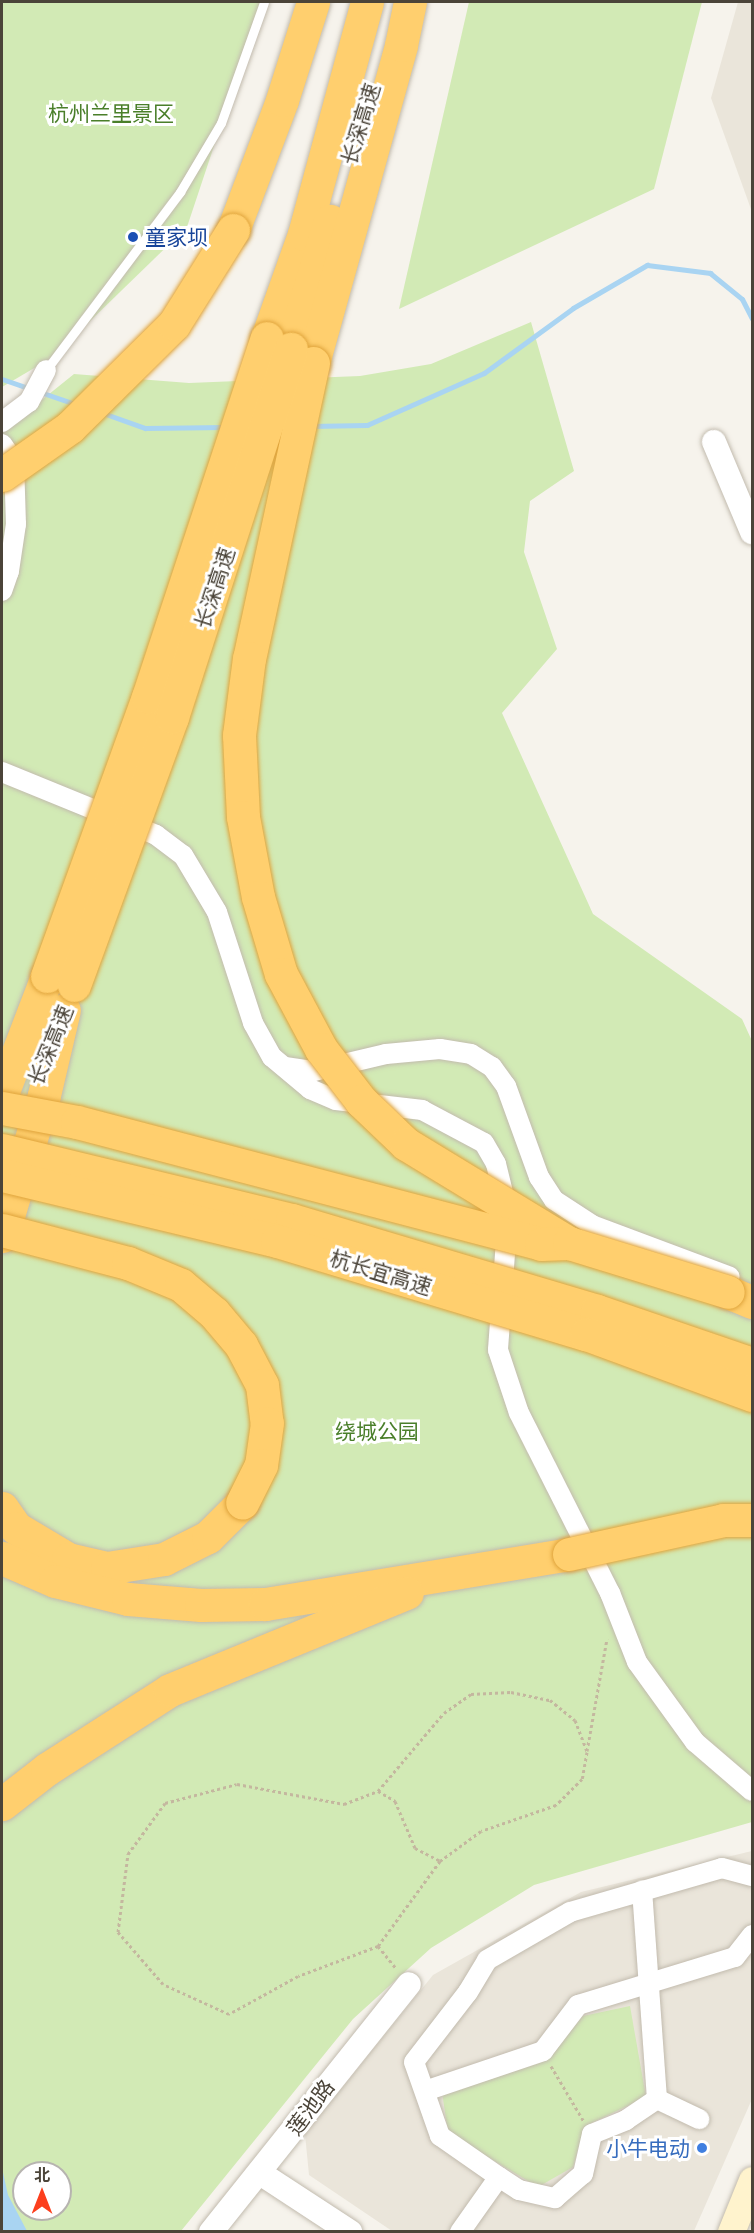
<!DOCTYPE html>
<meta charset="utf-8">
<style>
body{margin:0}
#map{position:relative;width:754px;height:2233px;overflow:hidden;background:#f6f3ec;font-family:Quicksand,"Noto Sans SC",sans-serif}
div>[style]{position:absolute}
[style*='--x']{left:calc(var(--x)*1px);top:calc(var(--y)*1px);width:calc(var(--w)*1px);rotate:calc(var(--a)*1deg)}
.residential>*{inset:0;background:#eae5da}
.green>*{inset:0;background:#d2eab5}
.water>*{inset:0;background:#a9d4f2}
.stream>*{height:5px;margin:-2.5px;padding:0 2.5px;transform-origin:2.5px;border-radius:2.5px;background:#a9d4f2}
.path>*{height:3px;margin-top:-1.5px;transform-origin:0;background:repeating-linear-gradient(90deg,#c4b79f 0 3px,transparent 0 6px)}
.roads{filter:drop-shadow(0 0 2px #c2bbae) drop-shadow(0 0 2px #c2bbae)}
.service>*{height:9px;margin:-4.5px;padding:0 4.5px;transform-origin:4.5px;border-radius:4.5px;background:#fff}
.minor>*{height:20px;margin:-10px;padding:0 10px;transform-origin:10px;border-radius:10px;background:#fff}
.tertiary>*{height:24px;margin:-12px;padding:0 12px;transform-origin:12px;border-radius:12px;background:#fff}
.secondary>*{height:27px;margin:-13.5px;padding:0 13.5px;transform-origin:13.5px;border-radius:13.5px;background:#fff3cd}
.motorway>*{height:33px;margin:-16.5px;padding:0 16.5px;transform-origin:16.5px;border-radius:16.5px;background:#ffcf6e}
.bridges{filter:drop-shadow(0 0 2px #e0a43c) drop-shadow(0 0 2px #e0a43c)}
.motorway-bridge>*{height:33px;margin:-16.5px;padding:0 16.5px;transform-origin:16.5px;border-radius:16.5px;background:#ffcf6e}
.dots>*{width:16px;height:16px;translate:-50% -50%;box-sizing:border-box;border:3px solid #fff;border-radius:50%}
span{translate:-50% -50%;white-space:nowrap;text-align:center;line-height:1.15;-webkit-text-stroke:6px #fff;paint-order:stroke}
.park-label{font-size:21px;color:#4a7f2a}
.street-label{font-size:21px;color:#4b4439}
.transit-label{font-size:21px;color:#164399}
.left{translate:0 -50%;text-align:left}
.shop-label{font-size:21px;color:#366cbe}
.right{translate:-100% -50%;text-align:right}
.frame{position:absolute;inset:0;border:3px solid #4b4439;pointer-events:none}
.north{position:absolute;left:12px;top:2161px;width:60px;height:60px;box-sizing:border-box;background:#fff;border:2px solid #b7b4b0;border-radius:50%;rotate:0deg;font-size:16px;font-weight:700;line-height:24px;text-align:center;color:#4b4439}
.north::after{content:'';display:block;margin:auto;width:21px;height:27px;background:#fc3f1d;clip-path:polygon(50% 0,100% 100%,50% 72%,0 100%)}
</style>
<div id="map">
<div class="residential">
<i style="clip-path:polygon(738px 2px,752px 2px,752px 212px,711px 98px)"></i>
<i style="clip-path:polygon(752px 1851px,752px 2099px,694px 2231px,392px 2231px,309px 2175px,305px 2134px,433px 1975px,581px 1892px)"></i>
</div>
<div class="green">
<i style="clip-path:polygon(2px 2px,262px 2px,187px 227px,53px 357px,2px 387px)"></i>
<i style="clip-path:polygon(469px 2px,702px 2px,654px 189px,399px 309px)"></i>
<i style="clip-path:polygon(evenodd,531px 322px,574px 471px,530px 501px,524px 552px,557px 649px,502px 713px,593px 914px,742px 1019px,752px 1041px,752px 1822px,534px 1885px,431px 1948px,353px 2019px,181px 2231px,2px 2232px,2px 432px,74px 374px,189px 383px,360px 376px,431px 364px,531px 322px,24px 2173px,60px 2173px,60px 2209px,24px 2209px,24px 2173px)"></i>
<i style="clip-path:polygon(630px 2006px,646px 2097px,585px 2126px,573px 2167px,538px 2187px,448px 2133px,442px 2092px,546px 2059px,583px 2016px)"></i>
</div>
<div class="water">
<i style="clip-path:polygon(2px 2168px,8px 2195px,27px 2231px,2px 2231px)"></i>
</div>
<div class="stream">
<i style="--x:2;--y:379;--w:31;--a:19"></i>
<i style="--x:40;--y:392;--w:39;--a:19"></i>
<i style="--x:100;--y:412;--w:48;--a:19.6"></i>
<i style="--x:145;--y:428;--w:81;--a:-0.7"></i>
<i style="--x:310;--y:426;--w:57;--a:-1"></i>
<i style="--x:367;--y:425;--w:128;--a:-24"></i>
<i style="--x:484;--y:373;--w:110;--a:-36.1"></i>
<i style="--x:573;--y:308;--w:86;--a:-30.2"></i>
<i style="--x:647;--y:265;--w:64;--a:7.2"></i>
<i style="--x:710;--y:273;--w:41;--a:39.1"></i>
<i style="--x:742;--y:299;--w:22;--a:63"></i>
</div>
<div class="path">
<i style="--x:587;--y:1751;--w:114;--a:-79.9"></i>
<i style="--x:378;--y:1791;--w:20;--a:30"></i>
<i style="--x:395;--y:1801;--w:51;--a:66.9"></i>
<i style="--x:415;--y:1848;--w:28;--a:27"></i>
<i style="--x:440;--y:1861;--w:105;--a:126.1"></i>
<i style="--x:378;--y:1946;--w:85;--a:159.4"></i>
<i style="--x:298;--y:1976;--w:79;--a:151.2"></i>
<i style="--x:229;--y:2014;--w:72;--a:-155.6"></i>
<i style="--x:163;--y:1984;--w:69;--a:-130.9"></i>
<i style="--x:118;--y:1932;--w:79;--a:-82.7"></i>
<i style="--x:128;--y:1854;--w:63;--a:-54"></i>
<i style="--x:165;--y:1803;--w:74;--a:-14.8"></i>
<i style="--x:237;--y:1784;--w:109;--a:10.6"></i>
<i style="--x:344;--y:1804;--w:36;--a:-21"></i>
<i style="--x:378;--y:1791;--w:102;--a:-49.8"></i>
<i style="--x:444;--y:1713;--w:33;--a:-35"></i>
<i style="--x:471;--y:1694;--w:40;--a:-2.9"></i>
<i style="--x:511;--y:1692;--w:40;--a:12"></i>
<i style="--x:550;--y:1700;--w:32;--a:39"></i>
<i style="--x:575;--y:1720;--w:34;--a:69"></i>
<i style="--x:587;--y:1752;--w:27;--a:100"></i>
<i style="--x:582;--y:1779;--w:37;--a:135"></i>
<i style="--x:556;--y:1805;--w:79;--a:160.9"></i>
<i style="--x:481;--y:1831;--w:51;--a:143.8"></i>
<i style="--x:378;--y:1946;--w:28;--a:51"></i>
<i style="--x:551;--y:2066;--w:63;--a:59.3"></i>
</div>
<div class="roads">
<div class="service">
<i style="--x:46;--y:370;--w:223;--a:-53"></i>
<i style="--x:180;--y:192;--w:80;--a:-59.3"></i>
<i style="--x:221;--y:123;--w:128;--a:-70.4"></i>
</div>
<div class="minor">
<i style="--x:2;--y:422;--w:34;--a:-37"></i>
<i style="--x:29;--y:402;--w:36;--a:-62"></i>
<i style="--x:2;--y:444;--w:21;--a:55"></i>
<i style="--x:14;--y:461;--w:63;--a:88.2"></i>
<i style="--x:16;--y:524;--w:48;--a:98.5"></i>
<i style="--x:9;--y:571;--w:21;--a:109"></i>
<i style="--x:2;--y:772;--w:166;--a:22.2"></i>
<i style="--x:156;--y:835;--w:34;--a:37"></i>
<i style="--x:183;--y:855;--w:66;--a:59.2"></i>
<i style="--x:217;--y:912;--w:117;--a:72"></i>
<i style="--x:253;--y:1023;--w:39;--a:61"></i>
<i style="--x:272;--y:1057;--w:50;--a:40.1"></i>
<i style="--x:310;--y:1089;--w:28;--a:23"></i>
<i style="--x:336;--y:1100;--w:87;--a:6.6"></i>
<i style="--x:422;--y:1110;--w:70;--a:28"></i>
<i style="--x:484;--y:1143;--w:24;--a:60"></i>
<i style="--x:496;--y:1164;--w:50;--a:76.2"></i>
<i style="--x:508;--y:1213;--w:137;--a:94.2"></i>
<i style="--x:498;--y:1350;--w:66;--a:71.6"></i>
<i style="--x:519;--y:1413;--w:202;--a:63.2"></i>
<i style="--x:610;--y:1593;--w:74;--a:68.6"></i>
<i style="--x:637;--y:1662;--w:99;--a:54.1"></i>
<i style="--x:695;--y:1742;--w:75;--a:40.7"></i>
<i style="--x:285;--y:1067;--w:29;--a:8"></i>
<i style="--x:314;--y:1071;--w:74;--a:-13.3"></i>
<i style="--x:386;--y:1054;--w:54;--a:-5.3"></i>
<i style="--x:440;--y:1049;--w:31;--a:9"></i>
<i style="--x:471;--y:1054;--w:25;--a:32"></i>
<i style="--x:492;--y:1067;--w:24;--a:54"></i>
<i style="--x:506;--y:1086;--w:97;--a:70.1"></i>
<i style="--x:539;--y:1177;--w:27;--a:57"></i>
<i style="--x:554;--y:1200;--w:45;--a:33.3"></i>
<i style="--x:592;--y:1225;--w:147;--a:20.6"></i>
<i style="--x:425;--y:2091;--w:125;--a:-18.7"></i>
<i style="--x:543;--y:2051;--w:58;--a:-52.7"></i>
<i style="--x:578;--y:2005;--w:164;--a:-17"></i>
<i style="--x:735;--y:1957;--w:28;--a:-52"></i>
<i style="--x:657;--y:2099;--w:47;--a:25.5"></i>
<i style="--x:499;--y:2177;--w:24;--a:33"></i>
<i style="--x:519;--y:2190;--w:37;--a:13"></i>
<i style="--x:555;--y:2198;--w:37;--a:-41"></i>
<i style="--x:583;--y:2174;--w:41;--a:-77.3"></i>
<i style="--x:592;--y:2134;--w:37;--a:-22"></i>
<i style="--x:626;--y:2120;--w:37;--a:-34"></i>
<i style="--x:657;--y:2099;--w:209;--a:-94.1"></i>
<i style="--x:460;--y:2232;--w:67;--a:-54.7"></i>
<i style="--x:499;--y:2177;--w:72;--a:-145.2"></i>
<i style="--x:440;--y:2136;--w:78;--a:-109.4"></i>
<i style="--x:414;--y:2062;--w:88;--a:-52.4"></i>
<i style="--x:468;--y:1992;--w:37;--a:-59"></i>
<i style="--x:487;--y:1960;--w:96;--a:-30"></i>
<i style="--x:570;--y:1912;--w:158;--a:-16.1"></i>
<i style="--x:722;--y:1868;--w:31;--a:15"></i>
</div>
<div class="tertiary">
<i style="--x:714;--y:442;--w:98;--a:67.1"></i>
<i style="--x:260;--y:2173;--w:108;--a:33.2"></i>
<i style="--x:211;--y:2232;--w:317;--a:-51.4"></i>
</div>
<div class="secondary">
<i style="--x:731;--y:2232;--w:56;--a:-68"></i>
</div>
<div class="motorway">
<i style="--x:233;--y:230;--w:139;--a:-69.3"></i>
<i style="--x:282;--y:100;--w:103;--a:-72.4"></i>
<i style="--x:267;--y:338;--w:110;--a:-70.4"></i>
<i style="--x:304;--y:234;--w:240;--a:-74.8"></i>
<i style="--x:291;--y:349;--w:134;--a:-73.1"></i>
<i style="--x:313;--y:363;--w:330;--a:-74.5"></i>
<i style="--x:401;--y:45;--w:44;--a:-78.2"></i>
<i style="--x:2;--y:1094;--w:126;--a:-69.1"></i>
<i style="--x:2;--y:1236;--w:147;--a:-73.4"></i>
<i style="--x:44;--y:1095;--w:87;--a:-76.8"></i>
<i style="--x:728;--y:1292;--w:26;--a:23"></i>
<i style="--x:2;--y:1508;--w:24;--a:55"></i>
<i style="--x:16;--y:1528;--w:61;--a:30.8"></i>
<i style="--x:68;--y:1559;--w:40;--a:13"></i>
<i style="--x:107;--y:1568;--w:58;--a:-9"></i>
<i style="--x:164;--y:1559;--w:49;--a:-26.6"></i>
<i style="--x:208;--y:1537;--w:48;--a:-45"></i>
<i style="--x:2;--y:1558;--w:58;--a:23.5"></i>
<i style="--x:55;--y:1581;--w:75;--a:13.9"></i>
<i style="--x:128;--y:1599;--w:73;--a:4.7"></i>
<i style="--x:201;--y:1605;--w:64;--a:-0.9"></i>
<i style="--x:265;--y:1604;--w:308;--a:-9.3"></i>
<i style="--x:2;--y:1804;--w:57;--a:-37.9"></i>
<i style="--x:47;--y:1769;--w:146;--a:-32.7"></i>
<i style="--x:170;--y:1690;--w:256;--a:-22.3"></i>
</div>
</div>
<div class="bridges">
<div class="motorway-bridge">
<i style="--x:313;--y:363;--w:302;--a:102.2"></i>
<i style="--x:249;--y:658;--w:78;--a:97.4"></i>
<i style="--x:239;--y:735;--w:82;--a:87.2"></i>
<i style="--x:243;--y:817;--w:81;--a:79.4"></i>
<i style="--x:258;--y:897;--w:80;--a:73.4"></i>
<i style="--x:281;--y:974;--w:85;--a:61.9"></i>
<i style="--x:321;--y:1049;--w:66;--a:52.4"></i>
<i style="--x:361;--y:1101;--w:62;--a:43.7"></i>
<i style="--x:406;--y:1144;--w:191;--a:31.3"></i>
<i style="--x:2;--y:475;--w:83;--a:-35.2"></i>
<i style="--x:70;--y:427;--w:146;--a:-44.7"></i>
<i style="--x:174;--y:324;--w:111;--a:-57.9"></i>
<i style="--x:47;--y:976;--w:297;--a:-70.1"></i>
<i style="--x:148;--y:697;--w:378;--a:-71.7"></i>
<i style="--x:74;--y:985;--w:285;--a:-69.9"></i>
<i style="--x:172;--y:717;--w:387;--a:-72.1"></i>
<i style="--x:2;--y:1108;--w:76;--a:10.6"></i>
<i style="--x:77;--y:1122;--w:480;--a:14.7"></i>
<i style="--x:541;--y:1244;--w:28;--a:-2"></i>
<i style="--x:569;--y:1243;--w:166;--a:17.1"></i>
<i style="--x:2;--y:1150;--w:298;--a:13.6"></i>
<i style="--x:292;--y:1220;--w:318;--a:16.6"></i>
<i style="--x:597;--y:1311;--w:164;--a:18.9"></i>
<i style="--x:2;--y:1175;--w:283;--a:13.5"></i>
<i style="--x:277;--y:1241;--w:323;--a:16.8"></i>
<i style="--x:586;--y:1334;--w:177;--a:20.2"></i>
<i style="--x:2;--y:1230;--w:130;--a:14.7"></i>
<i style="--x:128;--y:1263;--w:57;--a:22.5"></i>
<i style="--x:181;--y:1285;--w:43;--a:40.3"></i>
<i style="--x:214;--y:1313;--w:42;--a:49.8"></i>
<i style="--x:241;--y:1345;--w:45;--a:62.3"></i>
<i style="--x:262;--y:1385;--w:38;--a:83"></i>
<i style="--x:267;--y:1423;--w:42;--a:98.1"></i>
<i style="--x:261;--y:1465;--w:42;--a:116.6"></i>
<i style="--x:569;--y:1554;--w:158;--a:-12.4"></i>
<i style="--x:723;--y:1520;--w:29;--a:0"></i>
</div>
</div>
<div class="dots">
<i style="left:133px;top:237px;background:#1a4fb4"></i>
<i style="left:702px;top:2148px;background:#3f7fe0"></i>
</div>
<div class="park-label">
<span style="left:111px;top:113px">杭州兰里景区</span>
<span style="left:377px;top:1431px">绕城公园</span>
</div>
<div class="street-label">
<span style="left:360px;top:124px;rotate:-73deg">长深高速</span>
<span style="left:214px;top:588px;rotate:-72deg">长深高速</span>
<span style="left:50px;top:1045px;rotate:-68deg">长深高速</span>
<span style="left:381px;top:1272px;rotate:17deg">杭长宜高速</span>
<span style="left:310px;top:2107px;rotate:-53deg">莲池路</span>
</div>
<div class="transit-label">
<span class="left" style="left:145px;top:237px">童家坝</span>
</div>
<div class="shop-label">
<span class="right" style="left:690px;top:2148px">小牛电动</span>
</div>
<div class="frame"></div>
<div class="north">北</div>
</div>
